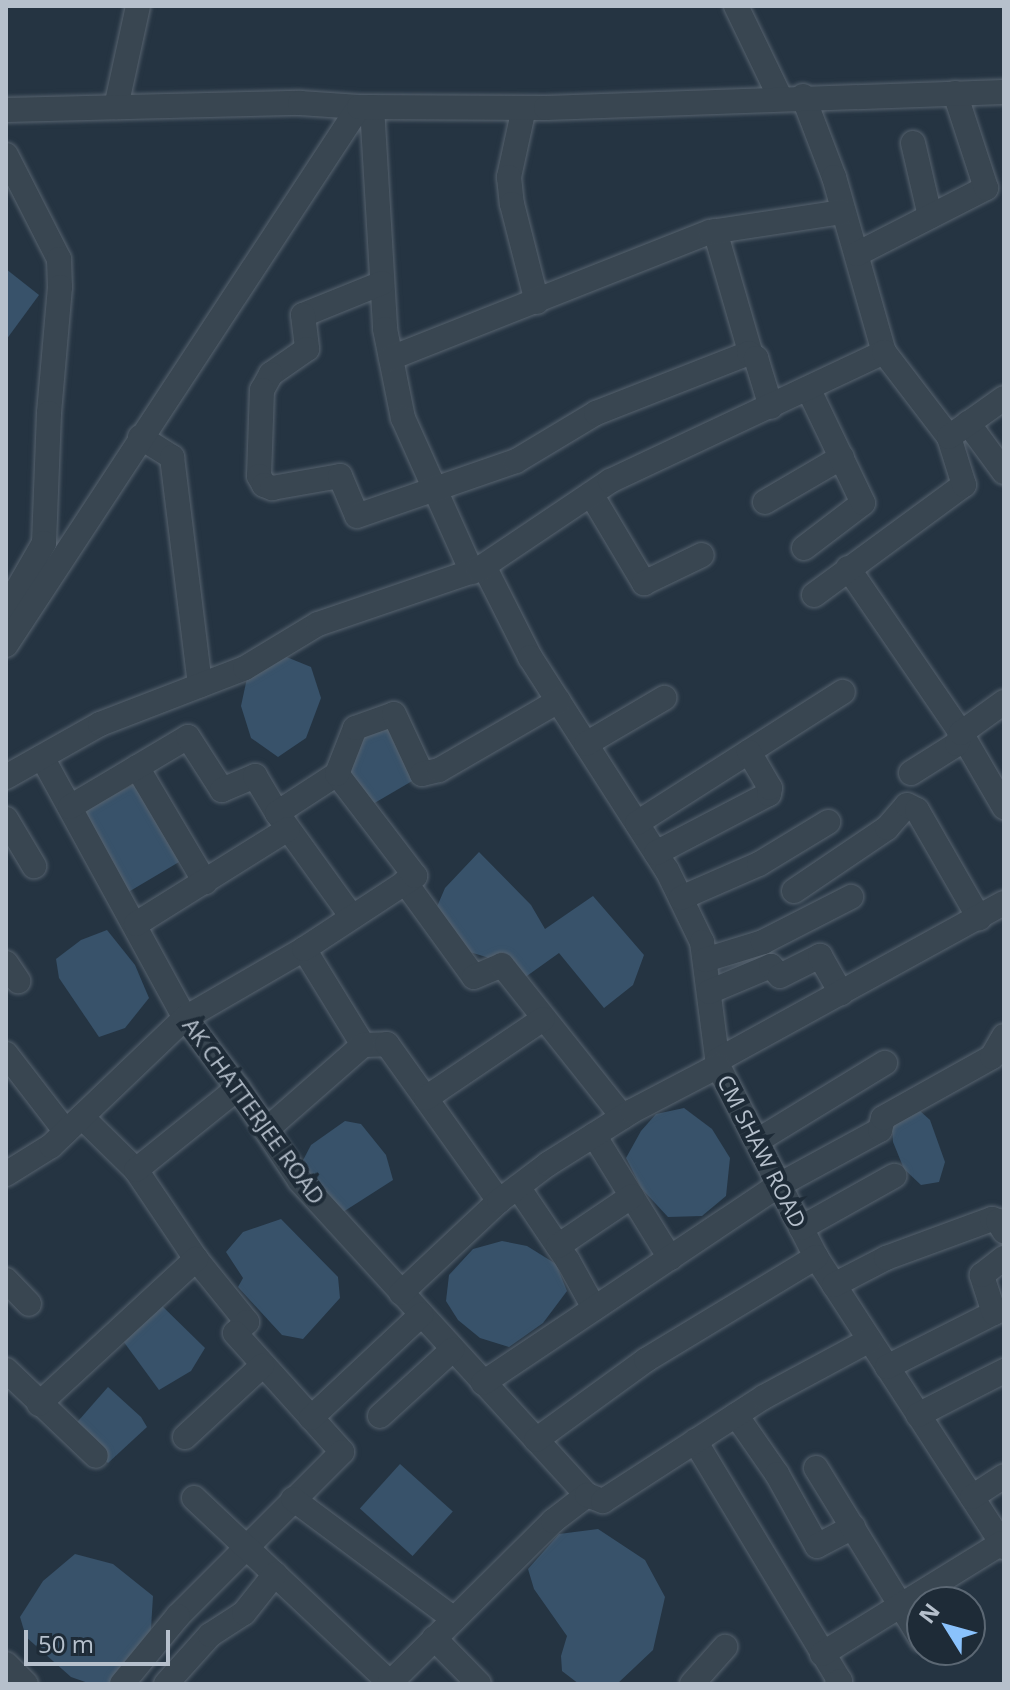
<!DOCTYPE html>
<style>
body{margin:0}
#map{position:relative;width:1010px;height:1690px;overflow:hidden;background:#253442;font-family:"Open Sans",sans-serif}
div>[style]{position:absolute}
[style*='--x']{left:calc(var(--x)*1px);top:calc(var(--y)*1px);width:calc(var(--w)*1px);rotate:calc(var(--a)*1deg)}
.water>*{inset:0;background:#38526a;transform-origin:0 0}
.roads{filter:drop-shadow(0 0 2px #57636f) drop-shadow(0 0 2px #57636f)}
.minor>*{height:24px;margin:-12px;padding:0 12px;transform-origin:12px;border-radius:12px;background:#394651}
span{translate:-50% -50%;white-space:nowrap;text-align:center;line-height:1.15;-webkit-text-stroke:8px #1e2b37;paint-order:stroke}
.street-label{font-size:22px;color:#b6c0cc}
.frame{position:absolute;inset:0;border:8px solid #b6c0cc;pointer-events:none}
.north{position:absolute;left:906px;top:1586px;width:80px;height:80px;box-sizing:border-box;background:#1e2b37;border:2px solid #5b6773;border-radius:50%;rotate:307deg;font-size:22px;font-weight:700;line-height:32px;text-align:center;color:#b6c0cc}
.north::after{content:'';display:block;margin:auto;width:28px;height:36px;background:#8ac2fc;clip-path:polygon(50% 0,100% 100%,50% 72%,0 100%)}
.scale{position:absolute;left:24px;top:1630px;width:146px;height:36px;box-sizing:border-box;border:4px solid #b6c0cc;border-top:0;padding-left:10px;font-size:24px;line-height:28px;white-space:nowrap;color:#b6c0cc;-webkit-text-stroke:6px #1e2b37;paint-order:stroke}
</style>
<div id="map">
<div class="water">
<i style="clip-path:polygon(6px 269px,39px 295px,6px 340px)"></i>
<i style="clip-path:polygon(284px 656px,311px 667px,321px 698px,306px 738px,278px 757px,251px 738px,241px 706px,247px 678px)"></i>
<i style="clip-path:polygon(390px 722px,419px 777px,366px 808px,345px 772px,361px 732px)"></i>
<i style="clip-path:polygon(138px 782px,173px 839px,179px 862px,125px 894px,81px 812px)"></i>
<i style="clip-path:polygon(479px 852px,531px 905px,545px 929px,593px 896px,644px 955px,633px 985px,604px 1008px,559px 953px,524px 978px,486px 957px,460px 949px,433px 916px,445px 888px)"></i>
<i style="clip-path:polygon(107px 930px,135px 965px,149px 998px,125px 1028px,99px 1037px,59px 978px,56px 959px,81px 940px)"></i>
<i style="clip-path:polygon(684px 1108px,712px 1129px,730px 1158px,726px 1196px,702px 1216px,668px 1217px,642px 1189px,626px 1158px,641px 1131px,656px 1114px)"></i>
<i style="clip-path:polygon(919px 1110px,930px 1120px,945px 1162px,939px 1182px,921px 1185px,904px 1169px,893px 1142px,892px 1128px,904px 1113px)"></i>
<i style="clip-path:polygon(345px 1121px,361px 1124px,386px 1155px,393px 1180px,343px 1212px,300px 1166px,311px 1145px)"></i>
<i style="clip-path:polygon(281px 1219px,338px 1277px,340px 1298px,303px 1339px,282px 1335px,238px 1287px,243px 1278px,226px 1252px,243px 1232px)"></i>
<i style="clip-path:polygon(502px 1241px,527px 1246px,556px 1264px,567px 1291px,543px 1323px,509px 1347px,480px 1338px,458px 1320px,446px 1301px,449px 1275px,473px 1249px)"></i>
<i style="clip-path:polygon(157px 1301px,205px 1348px,191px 1371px,159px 1390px,118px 1334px)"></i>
<i style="clip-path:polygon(108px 1387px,141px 1417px,147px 1427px,108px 1463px,72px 1428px)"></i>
<i style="left:400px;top:1464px;width:71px;height:60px;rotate:42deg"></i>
<i style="clip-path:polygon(598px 1529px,645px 1560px,665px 1597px,653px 1650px,617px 1684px,579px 1684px,562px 1671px,561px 1656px,567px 1636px,534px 1589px,528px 1569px,559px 1534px)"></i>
<i style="clip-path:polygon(75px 1554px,113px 1564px,153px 1596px,150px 1645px,113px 1684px,91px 1684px,71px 1677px,26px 1637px,20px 1617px,43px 1581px)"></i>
</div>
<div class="roads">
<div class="minor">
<i style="--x:736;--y:6;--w:101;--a:64.2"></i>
<i style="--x:803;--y:96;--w:87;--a:69.1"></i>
<i style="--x:834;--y:177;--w:182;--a:74.1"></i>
<i style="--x:116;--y:107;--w:103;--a:-77.7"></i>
<i style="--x:372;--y:107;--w:222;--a:86.6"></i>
<i style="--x:385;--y:329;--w:91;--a:78.6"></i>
<i style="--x:403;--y:418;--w:169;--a:65.9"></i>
<i style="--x:524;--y:108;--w:71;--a:102.3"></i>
<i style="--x:509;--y:177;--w:27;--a:84"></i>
<i style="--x:512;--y:204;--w:101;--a:75.7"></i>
<i style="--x:6;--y:110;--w:294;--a:-1.4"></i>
<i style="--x:300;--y:103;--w:59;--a:3.9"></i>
<i style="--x:913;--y:143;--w:75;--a:76.9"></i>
<i style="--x:6;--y:155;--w:117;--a:63"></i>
<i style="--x:59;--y:259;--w:28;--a:88"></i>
<i style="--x:60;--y:287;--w:126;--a:95"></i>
<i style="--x:49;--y:413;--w:130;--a:92.2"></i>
<i style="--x:44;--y:543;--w:76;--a:119.9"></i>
<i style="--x:715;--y:231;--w:129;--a:73.8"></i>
<i style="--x:857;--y:254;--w:145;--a:-27.1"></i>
<i style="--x:986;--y:188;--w:100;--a:-108.1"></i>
<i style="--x:382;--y:283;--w:85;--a:157.9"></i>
<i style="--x:303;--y:315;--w:34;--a:83"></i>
<i style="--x:307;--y:349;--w:44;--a:145.2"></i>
<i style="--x:271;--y:374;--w:18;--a:119"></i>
<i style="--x:262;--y:390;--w:86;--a:92"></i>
<i style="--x:259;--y:476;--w:10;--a:61"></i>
<i style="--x:264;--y:485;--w:9;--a:21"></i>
<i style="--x:272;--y:488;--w:69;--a:-10"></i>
<i style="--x:340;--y:476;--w:43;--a:67"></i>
<i style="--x:357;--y:516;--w:168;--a:-19.1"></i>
<i style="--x:516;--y:461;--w:93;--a:-31"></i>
<i style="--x:596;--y:413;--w:164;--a:-21.4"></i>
<i style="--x:749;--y:353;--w:9;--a:36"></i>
<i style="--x:756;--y:358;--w:51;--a:73"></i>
<i style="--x:391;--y:358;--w:343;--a:-21.6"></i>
<i style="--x:710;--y:232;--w:134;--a:-8.6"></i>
<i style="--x:968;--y:423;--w:61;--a:53.7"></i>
<i style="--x:140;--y:437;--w:38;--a:32"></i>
<i style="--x:172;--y:457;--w:230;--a:83"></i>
<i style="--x:591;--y:494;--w:104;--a:59.2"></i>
<i style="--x:644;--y:583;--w:64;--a:-25.8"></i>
<i style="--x:765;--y:502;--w:89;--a:-30.3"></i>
<i style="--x:804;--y:548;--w:74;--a:-37.3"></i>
<i style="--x:863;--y:503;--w:127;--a:-115.6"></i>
<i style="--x:484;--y:566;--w:102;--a:63.2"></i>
<i style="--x:530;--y:657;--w:253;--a:57.3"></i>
<i style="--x:667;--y:870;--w:80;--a:64.1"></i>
<i style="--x:702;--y:942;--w:125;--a:82.6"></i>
<i style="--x:718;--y:1066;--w:215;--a:62.8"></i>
<i style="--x:816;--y:1257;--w:346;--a:57"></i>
<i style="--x:848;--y:568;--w:200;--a:55.6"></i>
<i style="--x:961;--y:733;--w:86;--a:59.8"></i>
<i style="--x:814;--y:595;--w:186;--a:-36.3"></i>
<i style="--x:964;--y:485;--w:50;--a:-107.4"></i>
<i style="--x:6;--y:645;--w:643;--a:-56.73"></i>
<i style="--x:359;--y:107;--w:187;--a:0.3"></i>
<i style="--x:546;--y:108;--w:458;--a:-2"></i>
<i style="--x:586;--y:744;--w:91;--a:-30.5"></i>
<i style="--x:42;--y:757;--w:298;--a:61.3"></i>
<i style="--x:185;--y:1018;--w:88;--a:52.9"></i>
<i style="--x:238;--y:1088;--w:112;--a:56.3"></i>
<i style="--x:300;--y:1181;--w:425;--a:47.6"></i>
<i style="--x:137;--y:767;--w:134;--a:59.4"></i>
<i style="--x:911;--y:773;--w:54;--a:-32.2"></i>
<i style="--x:957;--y:744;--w:12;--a:-70"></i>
<i style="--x:961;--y:733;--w:53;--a:-35.8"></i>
<i style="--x:6;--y:777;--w:108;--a:-29.4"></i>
<i style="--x:100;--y:724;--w:155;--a:-21.1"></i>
<i style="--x:245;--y:668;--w:85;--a:-31.1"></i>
<i style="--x:318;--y:624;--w:170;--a:-18.9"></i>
<i style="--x:479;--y:569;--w:158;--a:-33.9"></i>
<i style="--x:610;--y:481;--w:303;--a:-25.2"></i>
<i style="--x:884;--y:352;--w:107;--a:52.6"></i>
<i style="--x:949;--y:437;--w:67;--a:-35.3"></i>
<i style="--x:70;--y:807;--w:137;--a:-30.7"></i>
<i style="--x:188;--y:737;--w:63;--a:57.3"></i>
<i style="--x:222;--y:790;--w:36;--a:-23"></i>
<i style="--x:255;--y:776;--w:43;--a:59.3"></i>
<i style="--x:277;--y:813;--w:128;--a:54.2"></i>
<i style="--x:277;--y:813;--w:72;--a:-33"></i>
<i style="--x:6;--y:819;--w:55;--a:59.2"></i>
<i style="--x:637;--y:823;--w:244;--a:-32.5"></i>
<i style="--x:656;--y:853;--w:127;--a:-27.6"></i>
<i style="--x:769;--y:794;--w:6;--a:-81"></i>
<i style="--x:770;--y:788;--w:42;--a:-120.3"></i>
<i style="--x:405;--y:882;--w:117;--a:54"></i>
<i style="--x:474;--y:977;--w:30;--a:-23"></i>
<i style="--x:502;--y:965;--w:194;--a:51.5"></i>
<i style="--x:794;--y:891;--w:112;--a:-34.1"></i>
<i style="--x:887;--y:828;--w:30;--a:-49"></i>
<i style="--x:907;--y:805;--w:11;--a:27"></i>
<i style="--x:917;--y:810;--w:125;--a:60.1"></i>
<i style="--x:681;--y:898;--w:85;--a:-23.6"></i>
<i style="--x:759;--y:864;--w:81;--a:-31.3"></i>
<i style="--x:136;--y:924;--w:179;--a:-32"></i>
<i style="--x:304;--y:949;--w:113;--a:58.4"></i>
<i style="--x:363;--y:1045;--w:24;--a:-2"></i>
<i style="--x:387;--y:1044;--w:193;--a:54.5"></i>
<i style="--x:705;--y:960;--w:61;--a:-17.2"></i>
<i style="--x:763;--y:942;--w:99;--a:-27.1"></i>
<i style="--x:6;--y:963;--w:22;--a:56"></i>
<i style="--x:709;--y:992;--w:67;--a:-22.8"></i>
<i style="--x:771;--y:966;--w:13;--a:48"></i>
<i style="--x:780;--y:976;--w:45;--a:-26.6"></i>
<i style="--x:820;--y:956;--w:43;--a:60.4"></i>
<i style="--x:6;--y:1054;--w:98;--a:52.4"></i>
<i style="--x:718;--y:1060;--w:326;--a:-28.8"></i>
<i style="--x:426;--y:1098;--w:141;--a:-34"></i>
<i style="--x:82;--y:1117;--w:76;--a:44.5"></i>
<i style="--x:136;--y:1170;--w:107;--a:56"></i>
<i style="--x:196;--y:1259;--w:81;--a:51"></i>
<i style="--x:247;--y:1322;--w:16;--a:137"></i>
<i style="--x:235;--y:1333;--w:160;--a:48"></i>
<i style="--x:342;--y:1452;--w:232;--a:135"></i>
<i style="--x:178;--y:1616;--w:88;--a:129.5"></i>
<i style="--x:266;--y:1130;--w:129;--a:-41.2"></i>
<i style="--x:594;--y:1135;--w:145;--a:58.3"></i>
<i style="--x:757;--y:1141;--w:150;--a:-31.4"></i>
<i style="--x:136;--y:1170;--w:131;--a:-38.8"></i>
<i style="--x:6;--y:1174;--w:53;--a:-31.9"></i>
<i style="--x:51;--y:1146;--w:185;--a:-43.7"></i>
<i style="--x:185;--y:1018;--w:138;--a:-30.1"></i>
<i style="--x:304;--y:949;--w:133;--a:-33.3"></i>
<i style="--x:415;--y:876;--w:128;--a:-127.4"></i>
<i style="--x:337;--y:774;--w:49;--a:-68.6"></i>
<i style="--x:355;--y:728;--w:41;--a:-19.7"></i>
<i style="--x:394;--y:714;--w:66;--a:65"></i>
<i style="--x:422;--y:774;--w:17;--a:-13"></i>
<i style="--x:439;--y:770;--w:138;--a:-30.1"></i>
<i style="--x:518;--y:1187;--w:89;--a:56"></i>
<i style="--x:568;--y:1261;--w:54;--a:61"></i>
<i style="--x:801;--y:1228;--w:107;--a:-29.2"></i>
<i style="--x:558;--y:1246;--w:89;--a:-34"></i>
<i style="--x:6;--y:1280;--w:33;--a:46"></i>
<i style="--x:834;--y:1285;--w:59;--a:-27.4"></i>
<i style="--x:886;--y:1258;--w:113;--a:-20.2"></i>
<i style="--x:992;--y:1219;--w:6;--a:18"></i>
<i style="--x:998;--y:1221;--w:12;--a:59"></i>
<i style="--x:401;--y:1293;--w:134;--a:-43.2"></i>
<i style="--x:499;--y:1201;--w:61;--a:-37.1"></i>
<i style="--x:548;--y:1164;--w:99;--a:-32.2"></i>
<i style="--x:632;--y:1111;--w:97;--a:-27.6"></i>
<i style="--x:887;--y:1367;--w:120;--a:-26.8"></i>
<i style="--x:994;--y:1313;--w:40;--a:-108"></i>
<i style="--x:982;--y:1275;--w:28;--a:-38"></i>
<i style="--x:6;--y:1370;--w:124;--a:43.7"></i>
<i style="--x:483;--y:1383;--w:356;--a:-33.8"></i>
<i style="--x:779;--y:1185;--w:115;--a:-28.6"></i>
<i style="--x:880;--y:1130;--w:12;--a:-76"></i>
<i style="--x:883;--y:1118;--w:125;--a:-29.2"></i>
<i style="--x:992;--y:1057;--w:24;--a:-60"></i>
<i style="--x:39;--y:1404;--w:214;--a:-42.7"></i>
<i style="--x:736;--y:1415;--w:72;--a:55.2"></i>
<i style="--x:777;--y:1474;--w:82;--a:60.9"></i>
<i style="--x:817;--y:1546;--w:41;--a:-27.8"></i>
<i style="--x:918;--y:1415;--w:97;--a:-27.1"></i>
<i style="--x:380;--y:1416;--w:98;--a:-42.5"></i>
<i style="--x:311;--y:1418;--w:151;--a:-43.1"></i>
<i style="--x:185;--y:1437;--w:105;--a:-42.7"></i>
<i style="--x:536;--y:1440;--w:136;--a:-36"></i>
<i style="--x:646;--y:1360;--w:199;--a:-31.2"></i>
<i style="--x:695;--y:1441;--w:280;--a:58.9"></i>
<i style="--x:840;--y:1681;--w:4;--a:135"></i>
<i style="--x:816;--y:1468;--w:202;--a:58.4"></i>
<i style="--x:972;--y:1497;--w:38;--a:-33"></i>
<i style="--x:194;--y:1498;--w:270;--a:43.3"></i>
<i style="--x:293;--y:1499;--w:201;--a:36.7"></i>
<i style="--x:434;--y:1638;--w:64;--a:45.6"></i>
<i style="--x:822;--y:1654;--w:211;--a:-31.7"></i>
<i style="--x:6;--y:1664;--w:28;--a:45"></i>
<i style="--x:166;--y:1684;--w:66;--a:-48.1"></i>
<i style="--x:210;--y:1635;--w:40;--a:-32.9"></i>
<i style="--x:244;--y:1613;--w:50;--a:-51.5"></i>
<i style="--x:389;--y:1684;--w:231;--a:-44.8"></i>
<i style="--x:553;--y:1521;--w:43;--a:-37.4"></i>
<i style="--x:587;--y:1495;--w:17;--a:21"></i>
<i style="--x:603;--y:1501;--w:192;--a:-32.9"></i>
<i style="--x:764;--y:1397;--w:120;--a:-28.3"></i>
<i style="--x:692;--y:1684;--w:50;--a:-48.3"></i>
</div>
</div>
<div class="street-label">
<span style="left:254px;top:1111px;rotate:54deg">AK CHATTERJEE ROAD</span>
<span style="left:762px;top:1151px;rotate:63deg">CM SHAW ROAD</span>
</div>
<div class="frame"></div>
<div class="north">N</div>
<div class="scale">50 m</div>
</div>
